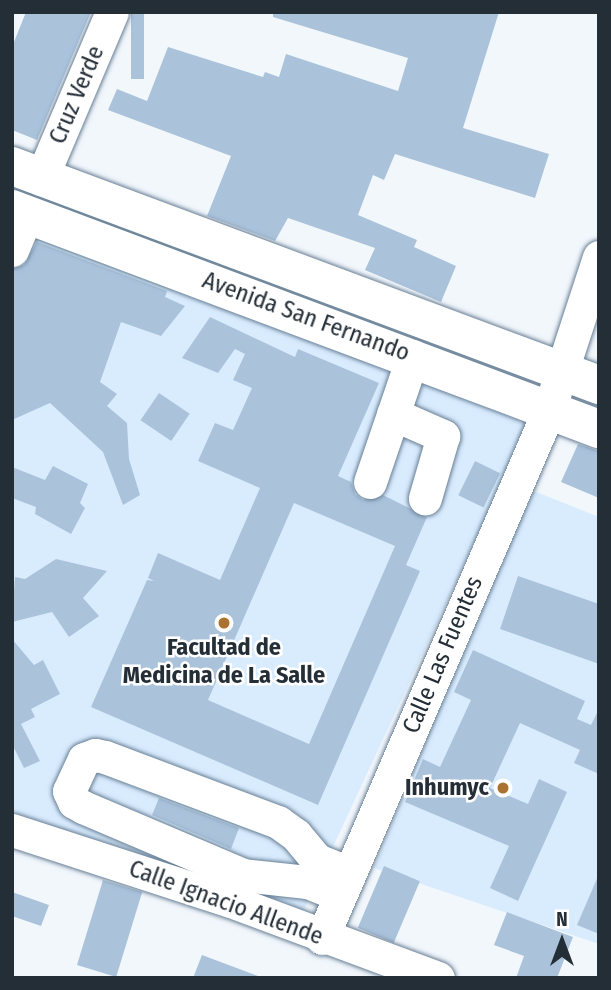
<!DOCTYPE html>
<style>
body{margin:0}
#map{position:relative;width:611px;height:990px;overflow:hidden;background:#f2f7fc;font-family:"Fira Sans Condensed",sans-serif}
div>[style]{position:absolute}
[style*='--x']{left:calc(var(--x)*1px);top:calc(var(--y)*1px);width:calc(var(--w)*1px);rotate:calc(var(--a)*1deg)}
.built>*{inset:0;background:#d9ecfe}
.building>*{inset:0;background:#aac3db;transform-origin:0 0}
.roads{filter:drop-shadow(0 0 2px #677f95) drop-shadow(0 0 2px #677f95)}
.minor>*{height:33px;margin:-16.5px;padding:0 16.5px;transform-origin:16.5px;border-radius:16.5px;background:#fff}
.major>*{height:38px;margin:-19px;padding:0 19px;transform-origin:19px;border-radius:19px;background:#fff}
.dots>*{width:19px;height:19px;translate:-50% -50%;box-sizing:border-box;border:4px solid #fff;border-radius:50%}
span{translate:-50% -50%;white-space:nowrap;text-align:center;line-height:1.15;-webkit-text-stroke:5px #fff;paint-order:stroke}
.street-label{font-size:24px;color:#242e37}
.poi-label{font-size:24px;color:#242e37;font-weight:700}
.right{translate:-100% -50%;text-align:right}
.frame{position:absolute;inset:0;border:14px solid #242e37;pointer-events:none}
.north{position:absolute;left:527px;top:906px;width:70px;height:70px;-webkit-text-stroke:5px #fff;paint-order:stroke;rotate:0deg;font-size:19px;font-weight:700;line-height:28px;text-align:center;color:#242e37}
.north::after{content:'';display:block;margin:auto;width:24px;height:32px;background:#242e37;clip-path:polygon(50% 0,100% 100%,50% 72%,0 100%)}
</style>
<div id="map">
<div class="built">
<i style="clip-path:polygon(29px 223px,529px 424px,302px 914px,12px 822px,12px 262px)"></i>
<i style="clip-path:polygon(529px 489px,599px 517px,599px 944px,374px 868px)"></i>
</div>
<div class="building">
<i style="clip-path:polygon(26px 12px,91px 12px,37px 140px,12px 130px,12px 47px)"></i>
<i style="left:131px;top:12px;width:13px;height:67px"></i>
<i style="clip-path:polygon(273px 12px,499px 12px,463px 128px,549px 154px,535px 198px,395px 154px,384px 180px,373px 175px,358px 215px,417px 240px,414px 247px,456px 266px,441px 302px,365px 270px,375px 248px,288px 218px,275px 241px,207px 216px,231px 156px,108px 110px,117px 89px,147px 101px,168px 47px,263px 77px,265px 72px,279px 77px,286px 54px,398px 91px,408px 58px,273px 17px)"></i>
<i style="clip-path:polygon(37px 242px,167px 291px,165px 297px,185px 306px,161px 336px,121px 322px,100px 382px,117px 394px,107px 406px,127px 423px,129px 459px,140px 495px,123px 505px,103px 452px,50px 403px,12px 420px,12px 269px,24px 265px)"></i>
<i style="clip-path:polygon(evenodd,210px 317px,295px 357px,298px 349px,379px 383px,338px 476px,351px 482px,355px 494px,363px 500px,383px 495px,427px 517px,406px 565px,420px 571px,318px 805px,91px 707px,147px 580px,154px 581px,148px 578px,158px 553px,220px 580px,260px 488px,198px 461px,215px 423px,233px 430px,252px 388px,233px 380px,245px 354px,235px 349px,218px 373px,182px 358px,210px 317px,294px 503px,395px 546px,309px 744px,208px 700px,294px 503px)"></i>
<i style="left:159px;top:393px;width:37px;height:33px;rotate:34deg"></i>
<i style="clip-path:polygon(578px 444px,599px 451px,599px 498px,561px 482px)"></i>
<i style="left:475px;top:461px;width:28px;height:38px;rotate:26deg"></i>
<i style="clip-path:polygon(53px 466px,88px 484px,80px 503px,85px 508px,71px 534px,35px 514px,36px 507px,12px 498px,12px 467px,45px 480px)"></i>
<i style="clip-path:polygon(56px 559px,107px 571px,83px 598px,99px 616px,69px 637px,52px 612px,12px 622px,15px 577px,25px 579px)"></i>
<i style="clip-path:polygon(518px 576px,599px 604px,599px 664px,500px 629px)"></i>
<i style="clip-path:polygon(12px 639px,34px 665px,43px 660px,60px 694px,31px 709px,35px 717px,21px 724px,40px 761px,24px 768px,12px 744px)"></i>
<i style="clip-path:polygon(473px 650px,585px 701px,577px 719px,591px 725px,599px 709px,599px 774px,574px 763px,580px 750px,520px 723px,490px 788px,528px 804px,539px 779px,567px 792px,518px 901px,490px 888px,509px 846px,405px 802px,423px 759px,440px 767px,471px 700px,454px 692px)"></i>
<i style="clip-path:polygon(159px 798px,239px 828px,231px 849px,152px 815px)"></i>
<i style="left:384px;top:866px;width:39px;height:67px;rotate:23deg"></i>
<i style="clip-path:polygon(599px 874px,599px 934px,577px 925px)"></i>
<i style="left:103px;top:880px;width:41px;height:89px;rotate:17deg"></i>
<i style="clip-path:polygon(12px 892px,49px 905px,41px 926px,12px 916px)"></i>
<i style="clip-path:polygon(507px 912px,573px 937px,557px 978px,516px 978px,524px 956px,494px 945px)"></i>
<i style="clip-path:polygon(202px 955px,258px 976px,258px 978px,193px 978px)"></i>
</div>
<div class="roads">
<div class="minor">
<i style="--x:41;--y:179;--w:181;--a:-67"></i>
<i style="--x:12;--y:250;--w:38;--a:-67"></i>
<i style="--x:393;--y:414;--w:55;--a:23.7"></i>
<i style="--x:443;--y:436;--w:65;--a:106.2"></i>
<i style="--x:370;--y:482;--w:133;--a:-71.2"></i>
<i style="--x:12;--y:830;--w:227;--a:18"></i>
<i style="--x:228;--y:900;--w:224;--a:20.4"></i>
<i style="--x:340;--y:895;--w:35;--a:-158"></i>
<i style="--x:307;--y:882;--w:64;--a:-173.8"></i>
<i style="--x:243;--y:875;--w:174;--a:-157"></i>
<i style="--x:83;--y:807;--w:10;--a:-151"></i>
<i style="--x:74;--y:802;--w:12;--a:-114"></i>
<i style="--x:69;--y:791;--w:35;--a:-65"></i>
<i style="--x:84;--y:759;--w:12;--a:-20"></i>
<i style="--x:95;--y:755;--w:10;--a:11"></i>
<i style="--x:105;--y:757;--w:185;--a:20.6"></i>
<i style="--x:278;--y:822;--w:22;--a:36"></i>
<i style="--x:296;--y:835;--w:33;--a:50"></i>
<i style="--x:317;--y:860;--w:35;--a:22"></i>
<i style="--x:322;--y:938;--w:575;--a:-66.74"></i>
<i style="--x:549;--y:410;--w:161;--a:-71.9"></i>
</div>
<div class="major">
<i style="--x:12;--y:166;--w:627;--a:20.46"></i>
<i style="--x:12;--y:209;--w:627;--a:20.55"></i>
</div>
</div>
<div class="dots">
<i style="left:224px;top:623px;background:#aa712f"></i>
<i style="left:503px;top:788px;background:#aa712f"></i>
</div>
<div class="street-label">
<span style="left:77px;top:95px;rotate:-67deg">Cruz Verde</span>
<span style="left:306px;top:317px;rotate:20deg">Avenida San Fernando</span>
<span style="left:443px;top:655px;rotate:-67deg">Calle Las Fuentes</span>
<span style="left:226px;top:903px;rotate:20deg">Calle Ignacio Allende</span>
</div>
<div class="poi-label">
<span style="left:224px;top:662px">Facultad de<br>Medicina de La Salle</span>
<span class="right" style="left:489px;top:788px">Inhumyc</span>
</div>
<div class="frame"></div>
<div class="north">N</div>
</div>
